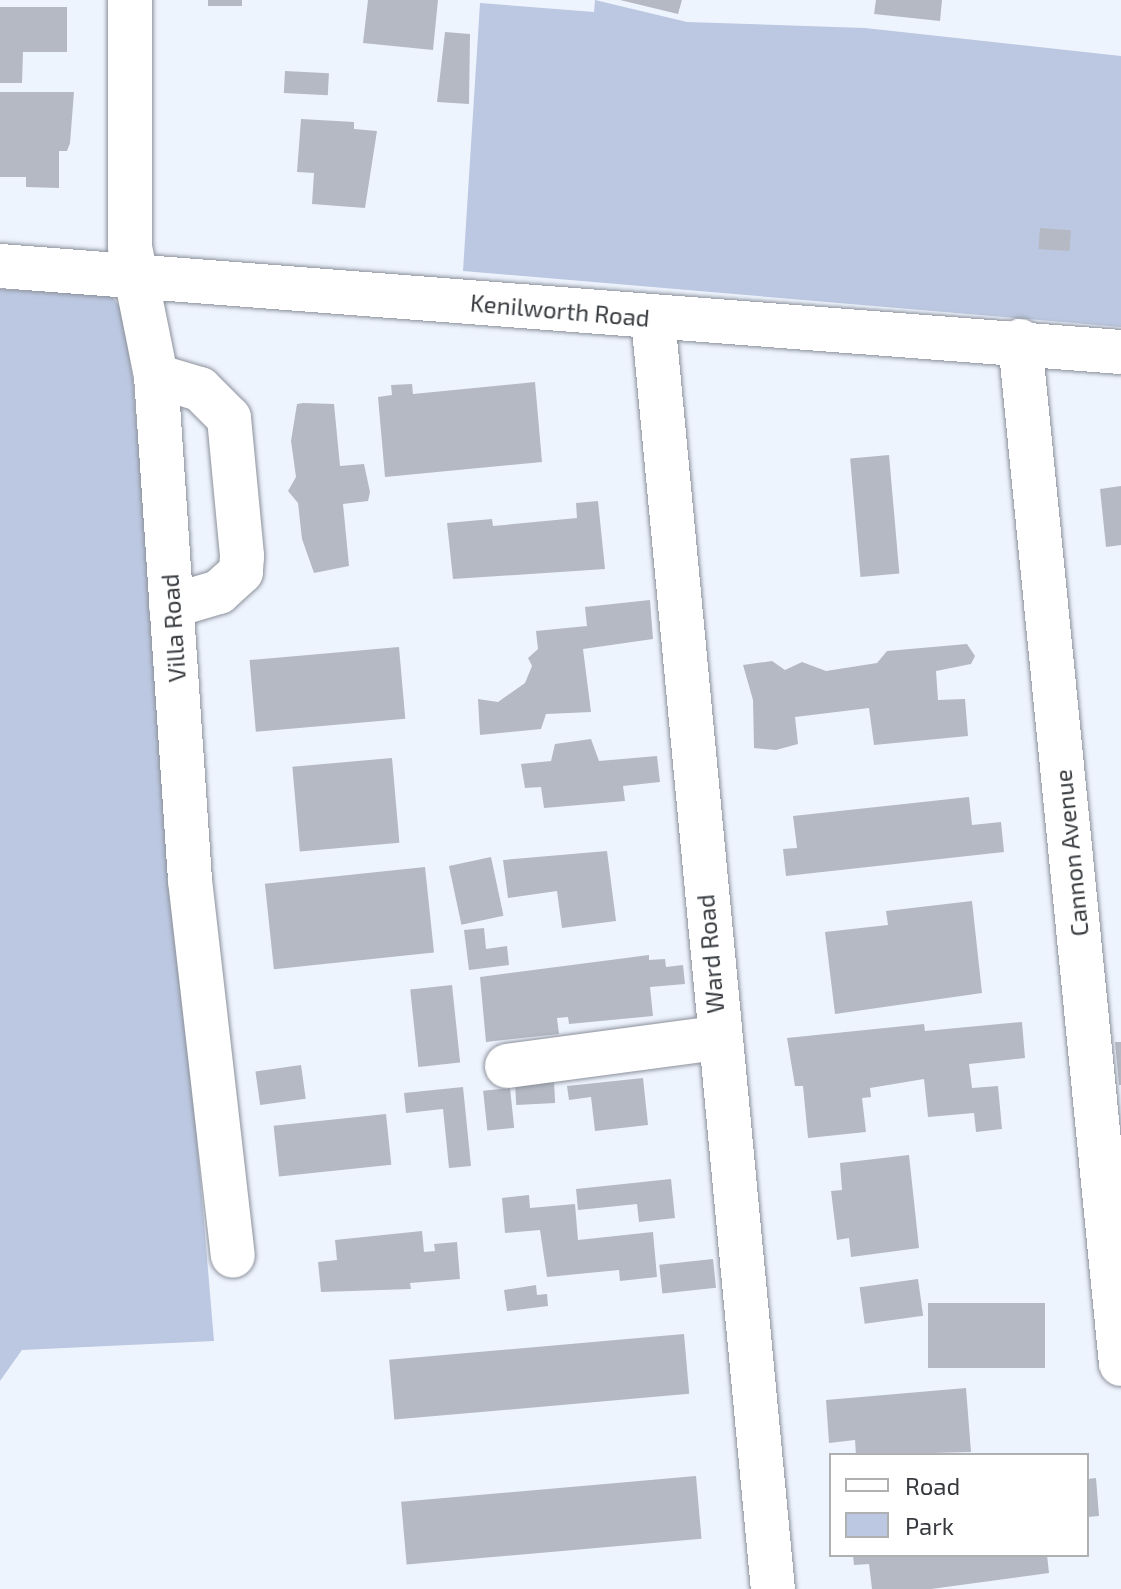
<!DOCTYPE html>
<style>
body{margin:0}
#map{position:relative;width:1121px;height:1589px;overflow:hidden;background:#eef4fe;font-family:"Exo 2",sans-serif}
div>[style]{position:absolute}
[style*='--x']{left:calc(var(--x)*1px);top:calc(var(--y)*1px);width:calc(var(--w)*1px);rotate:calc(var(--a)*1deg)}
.green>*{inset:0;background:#bcc8e1}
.building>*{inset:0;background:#b4b9c3;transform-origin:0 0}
.roads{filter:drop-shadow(0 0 2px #8b909a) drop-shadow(0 0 2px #8b909a)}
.minor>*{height:44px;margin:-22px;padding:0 22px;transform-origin:22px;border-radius:22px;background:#fff}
span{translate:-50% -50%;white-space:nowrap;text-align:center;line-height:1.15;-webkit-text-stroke:6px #fff;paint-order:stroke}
.street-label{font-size:24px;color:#373a3e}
.legend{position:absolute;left:829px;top:1453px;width:260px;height:104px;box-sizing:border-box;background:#fff;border:2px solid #afb0b2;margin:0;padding:10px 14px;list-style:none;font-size:24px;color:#373a3e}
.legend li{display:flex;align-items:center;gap:16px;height:40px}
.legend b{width:40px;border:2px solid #afb0b2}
</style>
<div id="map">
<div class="green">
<i style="clip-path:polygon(595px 0,687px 22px,865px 28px,1121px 56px,1121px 327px,463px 271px,480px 3px,594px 12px)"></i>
<i style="clip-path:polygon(0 289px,111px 295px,122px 310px,133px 380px,214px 1341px,22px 1350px,0 1381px)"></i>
</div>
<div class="building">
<i style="left:208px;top:0;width:34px;height:6px"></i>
<i style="clip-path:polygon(368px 0,438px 0,433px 50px,363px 43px)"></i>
<i style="clip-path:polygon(620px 0,682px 0,678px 14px)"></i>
<i style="clip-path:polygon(876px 0,942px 0,940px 21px,874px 14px)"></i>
<i style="clip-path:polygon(0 7px,67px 7px,67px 52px,23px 52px,22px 83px,0 83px)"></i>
<i style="clip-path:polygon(445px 32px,470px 34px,469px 104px,437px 102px)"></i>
<i style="left:285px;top:71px;width:44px;height:22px;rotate:3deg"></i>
<i style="clip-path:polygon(0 92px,74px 92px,70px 143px,67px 151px,59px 151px,59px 188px,26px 187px,26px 177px,0 177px)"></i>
<i style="clip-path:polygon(301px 119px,354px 122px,354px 129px,377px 131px,365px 208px,312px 204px,314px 173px,297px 172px)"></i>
<i style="left:1040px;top:228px;width:31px;height:21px;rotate:4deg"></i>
<i style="clip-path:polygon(535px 382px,542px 462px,385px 477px,378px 397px,392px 395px,391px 385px,412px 384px,413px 394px)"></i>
<i style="clip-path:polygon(303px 403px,334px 404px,340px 466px,364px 464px,370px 492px,368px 501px,343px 504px,349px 566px,314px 573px,302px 539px,298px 503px,288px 491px,296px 477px,291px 441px,297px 404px)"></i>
<i style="left:889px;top:455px;width:119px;height:39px;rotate:85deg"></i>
<i style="clip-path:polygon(1121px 486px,1121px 545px,1106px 547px,1100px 489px)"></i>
<i style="clip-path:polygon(598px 501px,605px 569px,453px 579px,447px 523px,492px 519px,493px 526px,577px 518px,576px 503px)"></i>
<i style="clip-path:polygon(650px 600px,653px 639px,583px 649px,591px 712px,546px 714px,541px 729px,480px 735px,478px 699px,498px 702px,525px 683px,532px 666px,528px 658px,538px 649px,536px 631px,587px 626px,585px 607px)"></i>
<i style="clip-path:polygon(967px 644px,975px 656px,971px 664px,936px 671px,938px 700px,965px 699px,968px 736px,874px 745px,869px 708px,795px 717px,798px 744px,776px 750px,754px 748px,753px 700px,743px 665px,772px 661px,785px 670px,802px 662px,826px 671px,877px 663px,887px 651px)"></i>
<i style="left:399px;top:647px;width:72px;height:150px;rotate:85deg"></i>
<i style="clip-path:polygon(591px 739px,599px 761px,657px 756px,660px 782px,623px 786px,625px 801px,544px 808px,541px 787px,525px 788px,521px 764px,551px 761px,555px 744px)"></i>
<i style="left:392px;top:758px;width:85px;height:100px;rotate:85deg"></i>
<i style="clip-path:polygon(969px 797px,972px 825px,1001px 822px,1004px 852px,786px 876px,783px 849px,797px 848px,793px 816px)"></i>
<i style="clip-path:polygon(607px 851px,616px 921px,562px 928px,557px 891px,508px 898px,503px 860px)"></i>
<i style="left:491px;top:857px;width:60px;height:43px;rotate:78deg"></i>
<i style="left:425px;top:867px;width:86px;height:161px;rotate:84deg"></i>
<i style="clip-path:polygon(972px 901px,982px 993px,835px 1014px,825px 932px,888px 925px,886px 911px)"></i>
<i style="clip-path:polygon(484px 928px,486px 949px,507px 946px,509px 965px,469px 970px,464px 930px)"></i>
<i style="clip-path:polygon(649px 955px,649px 960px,665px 959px,666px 967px,683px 965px,685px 984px,650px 987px,653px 1016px,569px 1024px,568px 1017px,557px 1018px,559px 1034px,486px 1042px,480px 977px)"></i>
<i style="left:452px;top:985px;width:78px;height:42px;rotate:84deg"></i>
<i style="clip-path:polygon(1022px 1022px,1025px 1058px,969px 1064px,972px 1088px,998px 1086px,1002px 1129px,976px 1132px,974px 1113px,928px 1117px,924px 1079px,870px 1088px,871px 1097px,862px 1098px,866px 1132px,808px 1138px,803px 1086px,795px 1086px,787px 1038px,924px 1024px,925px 1031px)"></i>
<i style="clip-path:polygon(1115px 1042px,1121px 1042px,1121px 1085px,1119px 1085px)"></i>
<i style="left:301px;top:1065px;width:34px;height:46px;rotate:82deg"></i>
<i style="clip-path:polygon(643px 1078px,648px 1125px,595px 1131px,591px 1097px,569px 1100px,567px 1086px)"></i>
<i style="left:554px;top:1081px;width:22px;height:39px;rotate:87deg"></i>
<i style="clip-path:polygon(463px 1087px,471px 1166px,449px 1168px,443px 1109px,406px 1113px,404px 1093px)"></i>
<i style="left:510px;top:1088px;width:40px;height:27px;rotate:84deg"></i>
<i style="left:386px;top:1114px;width:51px;height:113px;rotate:84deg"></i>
<i style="clip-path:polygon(909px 1155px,919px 1248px,851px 1257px,849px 1238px,837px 1240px,831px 1191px,842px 1190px,840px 1163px)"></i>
<i style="clip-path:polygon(671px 1179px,675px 1218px,639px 1222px,637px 1204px,578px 1210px,576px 1189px)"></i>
<i style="clip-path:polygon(529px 1195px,530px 1208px,575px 1204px,578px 1240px,653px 1232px,657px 1277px,620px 1281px,619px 1270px,547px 1277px,540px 1230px,505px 1233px,502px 1198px)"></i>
<i style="clip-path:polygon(422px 1231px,424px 1252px,435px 1251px,434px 1244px,457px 1242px,460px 1279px,410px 1283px,411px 1289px,321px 1292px,318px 1262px,337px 1260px,335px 1240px)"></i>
<i style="left:713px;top:1259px;width:29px;height:54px;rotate:84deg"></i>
<i style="left:918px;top:1279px;width:37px;height:59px;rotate:82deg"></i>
<i style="clip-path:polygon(536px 1285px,537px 1295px,547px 1294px,548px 1306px,507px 1311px,504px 1290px)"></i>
<i style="left:928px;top:1303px;width:117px;height:65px"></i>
<i style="left:684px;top:1334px;width:60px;height:296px;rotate:85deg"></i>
<i style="clip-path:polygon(966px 1388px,971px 1452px,856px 1455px,855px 1440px,829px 1443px,826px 1400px)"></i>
<i style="left:696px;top:1476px;width:63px;height:296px;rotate:85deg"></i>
<i style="clip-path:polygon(1096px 1478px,1099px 1516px,1087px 1517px,1087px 1479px)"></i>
<i style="clip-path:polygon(853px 1555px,1047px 1555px,1049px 1573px,931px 1589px,872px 1589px,869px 1564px,854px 1565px)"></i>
</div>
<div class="roads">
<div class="minor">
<i style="--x:130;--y:0;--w:247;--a:90"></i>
<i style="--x:130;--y:247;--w:132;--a:78.6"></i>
<i style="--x:156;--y:376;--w:505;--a:86.14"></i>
<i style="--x:190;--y:880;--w:378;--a:83.5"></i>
<i style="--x:0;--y:266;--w:1124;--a:4.39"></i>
<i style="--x:653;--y:318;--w:1277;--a:84.61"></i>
<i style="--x:1020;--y:341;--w:1028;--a:84.36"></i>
<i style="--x:156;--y:376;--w:46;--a:16.5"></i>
<i style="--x:200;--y:389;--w:41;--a:45"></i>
<i style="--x:229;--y:418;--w:139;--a:84.6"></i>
<i style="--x:242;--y:556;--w:16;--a:94"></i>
<i style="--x:241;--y:572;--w:30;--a:138"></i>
<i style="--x:219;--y:592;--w:50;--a:163.7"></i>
<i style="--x:507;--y:1066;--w:213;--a:-7.6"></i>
</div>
</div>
<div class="street-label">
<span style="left:560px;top:310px;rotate:5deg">Kenilworth Road</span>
<span style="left:173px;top:628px;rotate:-94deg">Villa Road</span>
<span style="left:1071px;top:853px;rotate:-96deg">Cannon Avenue</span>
<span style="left:710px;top:954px;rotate:-95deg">Ward Road</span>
</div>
<ul class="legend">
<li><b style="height:10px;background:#fff"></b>Road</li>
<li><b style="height:22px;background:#bcc8e1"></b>Park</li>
</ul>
</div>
